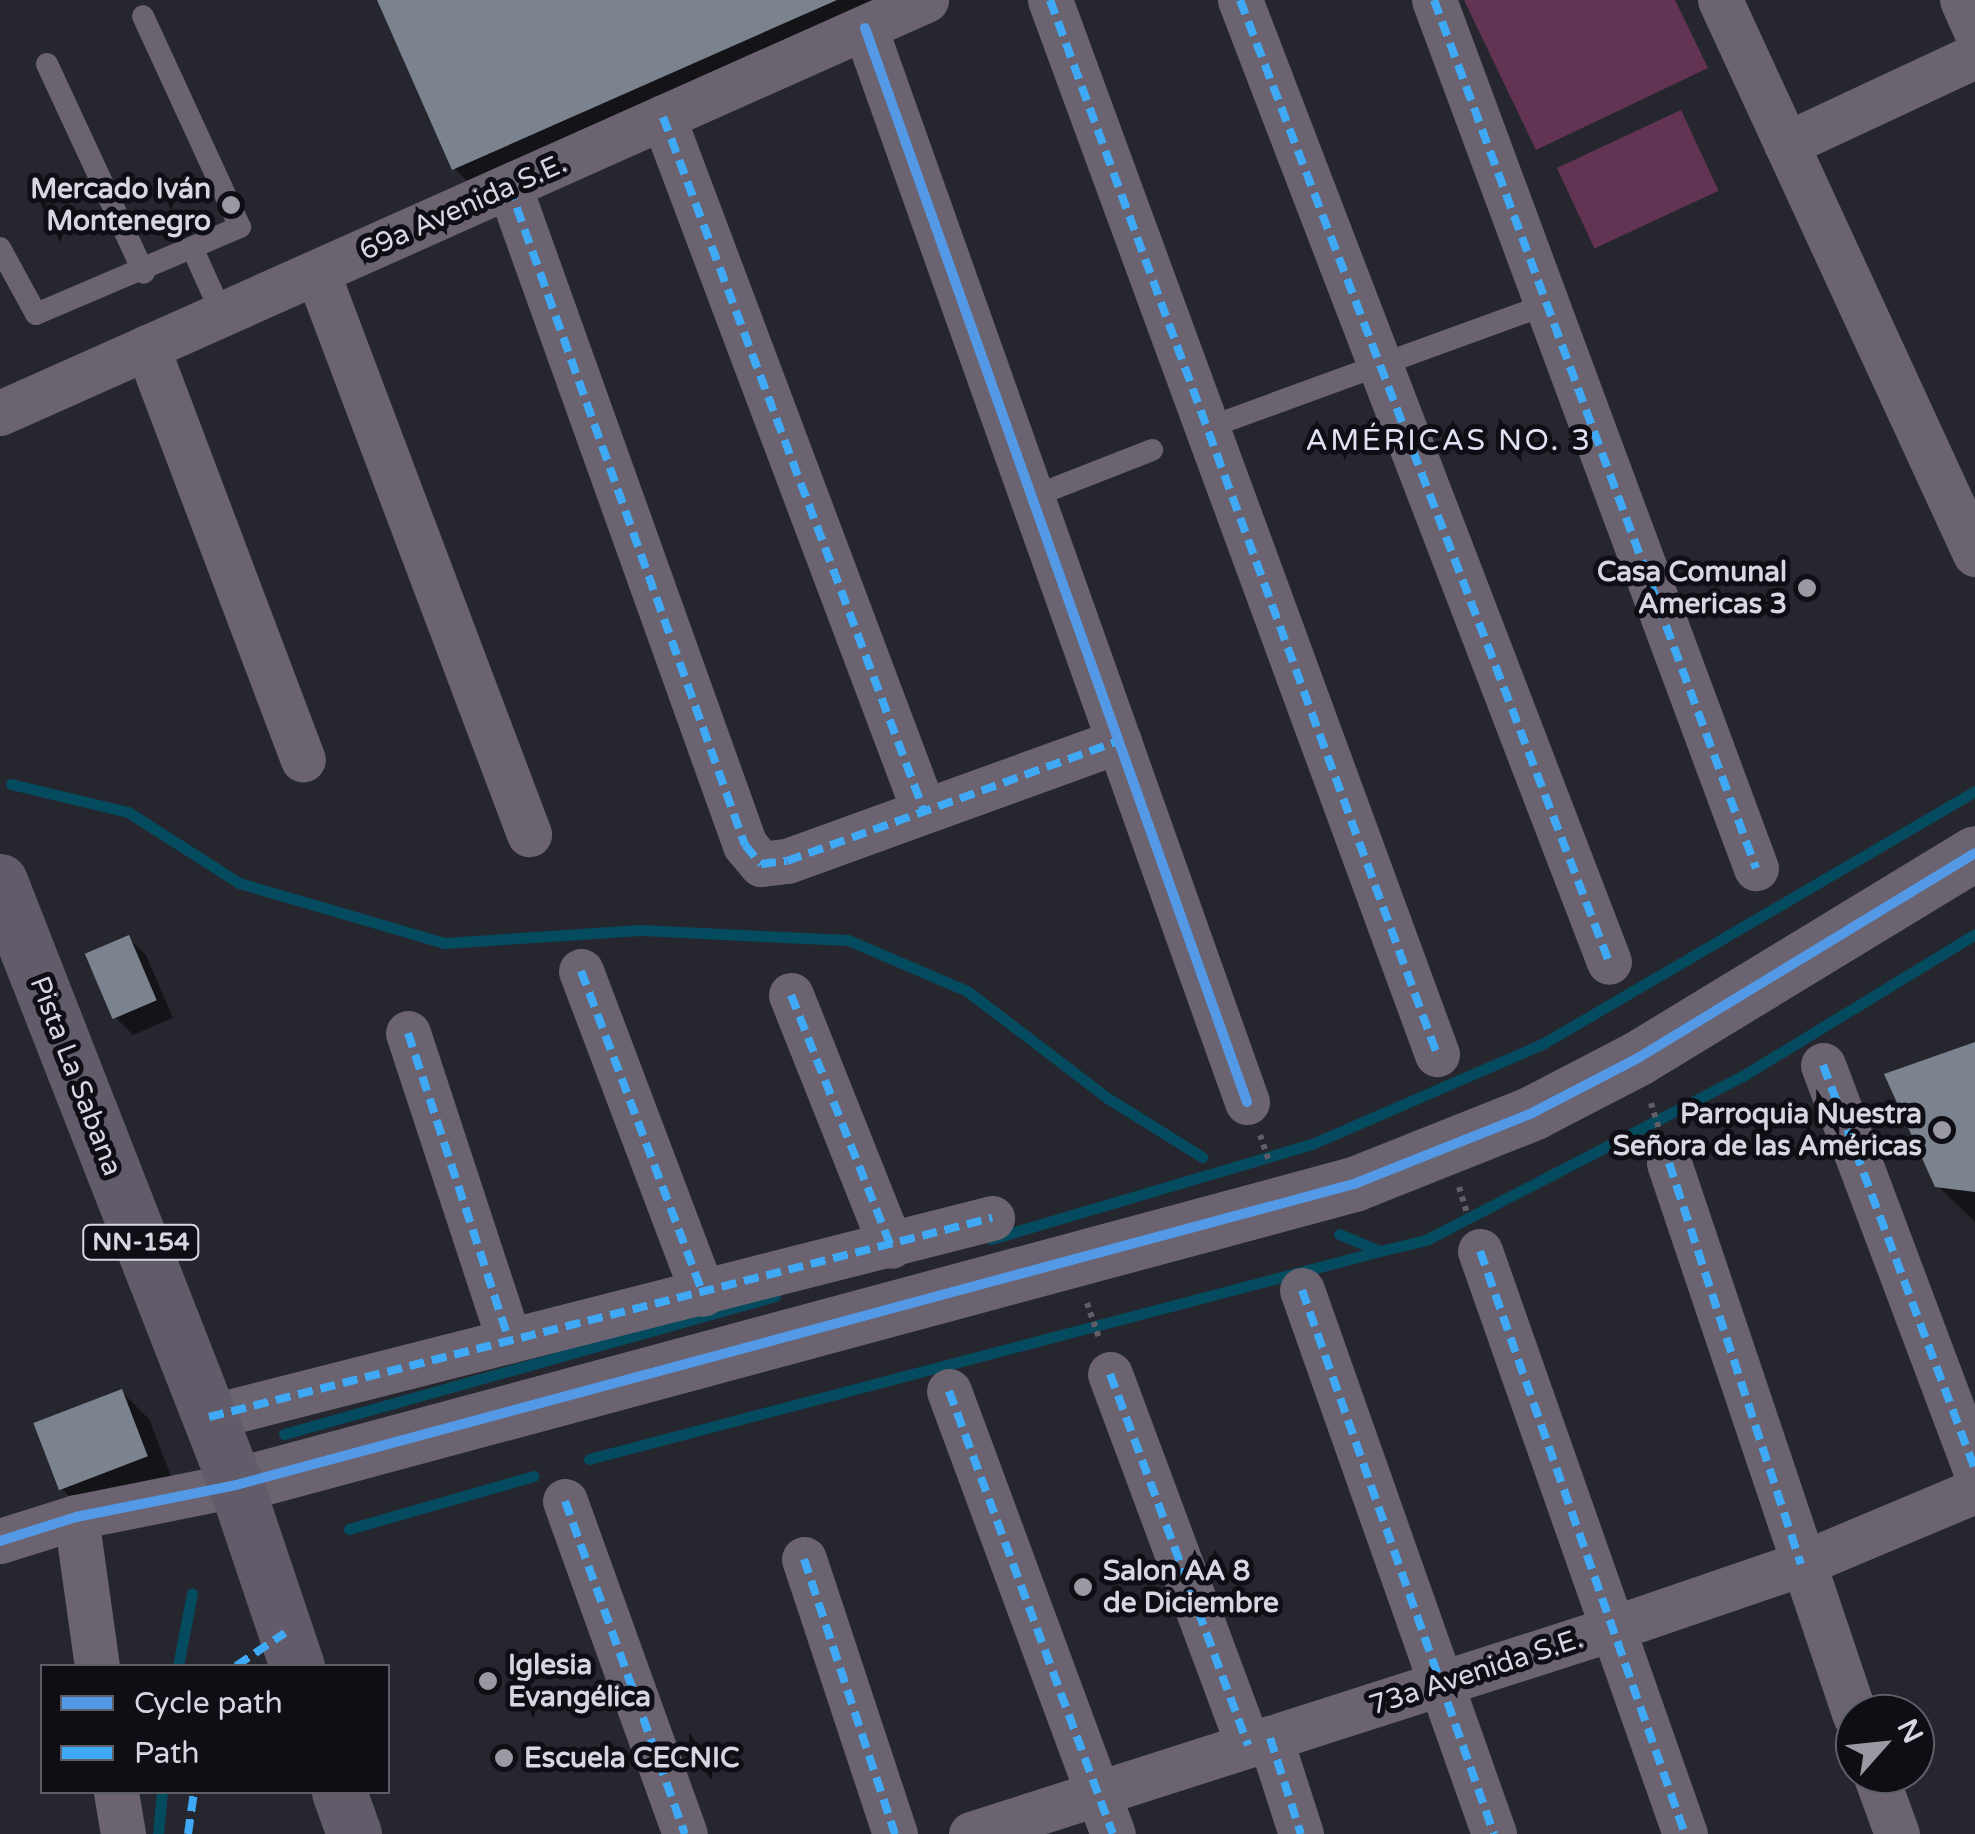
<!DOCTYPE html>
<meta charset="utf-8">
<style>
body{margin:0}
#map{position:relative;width:1975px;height:1834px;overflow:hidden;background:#26272e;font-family:"Varela Round",sans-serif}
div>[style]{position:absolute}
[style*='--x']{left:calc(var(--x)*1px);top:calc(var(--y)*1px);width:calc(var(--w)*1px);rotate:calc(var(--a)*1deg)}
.green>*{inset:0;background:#623352;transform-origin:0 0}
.shadow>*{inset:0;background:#0007}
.stream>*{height:11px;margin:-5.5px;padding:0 5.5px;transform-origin:5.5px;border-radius:5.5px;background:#054b5f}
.building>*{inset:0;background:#7b838f;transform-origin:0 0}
.path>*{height:6px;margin-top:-3px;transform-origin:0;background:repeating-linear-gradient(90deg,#615d66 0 5px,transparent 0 10px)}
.service>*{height:22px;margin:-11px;padding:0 11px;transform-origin:11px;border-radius:11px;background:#6b6370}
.minor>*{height:45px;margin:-22.5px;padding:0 22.5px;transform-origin:22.5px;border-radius:22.5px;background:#6b6370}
.tertiary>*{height:55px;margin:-27.5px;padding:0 27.5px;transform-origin:27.5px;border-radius:27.5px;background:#6b6370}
.primary>*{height:55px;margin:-27.5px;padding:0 27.5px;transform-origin:27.5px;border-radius:27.5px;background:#625b6a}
.quiet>*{height:8px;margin-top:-4px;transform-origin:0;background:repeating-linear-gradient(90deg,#3fa9f5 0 15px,transparent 0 23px)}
.cycleway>*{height:10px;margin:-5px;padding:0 5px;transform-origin:5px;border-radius:5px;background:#5399e6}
.dots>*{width:28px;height:28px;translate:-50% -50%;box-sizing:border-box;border:5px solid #0e0e14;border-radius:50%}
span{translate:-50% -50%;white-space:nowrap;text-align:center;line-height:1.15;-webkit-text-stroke:10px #0e0e14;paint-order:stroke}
.shield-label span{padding:2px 8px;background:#0e0e14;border:2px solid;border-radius:8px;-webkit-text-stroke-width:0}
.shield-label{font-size:25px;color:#d7d7e1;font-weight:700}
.poi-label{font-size:28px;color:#d7d7e1;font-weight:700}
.right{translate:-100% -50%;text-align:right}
.left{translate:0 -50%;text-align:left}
.street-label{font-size:28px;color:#d7d7e1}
.neighbourhood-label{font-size:30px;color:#e0e2f4;letter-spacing:2.5px}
.legend{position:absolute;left:40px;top:1664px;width:350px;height:130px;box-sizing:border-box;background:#0e0e14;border:2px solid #5e5e66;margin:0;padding:12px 18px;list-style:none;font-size:30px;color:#d7d7e1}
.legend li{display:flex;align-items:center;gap:20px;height:50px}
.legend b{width:50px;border:2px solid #5e5e66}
.north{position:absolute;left:1835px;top:1694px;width:100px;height:100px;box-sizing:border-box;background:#0e0e14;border:2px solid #5e5e66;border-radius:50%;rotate:63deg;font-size:28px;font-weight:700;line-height:40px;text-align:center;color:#d7d7e1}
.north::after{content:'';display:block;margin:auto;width:35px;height:45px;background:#9999a2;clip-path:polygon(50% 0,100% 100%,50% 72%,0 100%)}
</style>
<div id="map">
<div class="green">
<i style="clip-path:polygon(1464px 0,1675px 0,1708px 68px,1536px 150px)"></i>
<i style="left:1681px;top:110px;width:89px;height:137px;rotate:65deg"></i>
</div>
<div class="shadow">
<i style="clip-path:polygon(380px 0,913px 0,490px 204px,454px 168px)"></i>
<i style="clip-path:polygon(128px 938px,146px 955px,173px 1018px,133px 1035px,115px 1017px,88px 955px)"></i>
<i style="clip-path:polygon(1975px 1044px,1975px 1222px,1937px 1185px)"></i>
<i style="clip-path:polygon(122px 1392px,149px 1419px,174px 1484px,89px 1516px,62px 1489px)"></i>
</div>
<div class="stream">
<i style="--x:11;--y:784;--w:120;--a:13.5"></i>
<i style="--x:128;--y:812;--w:132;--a:32.6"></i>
<i style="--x:239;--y:883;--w:214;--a:16.3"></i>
<i style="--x:444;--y:943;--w:197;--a:-3.8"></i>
<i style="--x:641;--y:930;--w:207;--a:2.8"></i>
<i style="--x:848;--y:940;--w:129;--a:23.2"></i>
<i style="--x:967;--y:991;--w:178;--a:37.3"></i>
<i style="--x:1109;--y:1099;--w:110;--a:31.9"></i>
<i style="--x:1339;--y:1234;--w:44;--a:22.5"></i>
<i style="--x:1380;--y:1251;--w:47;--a:-13.4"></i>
<i style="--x:1426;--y:1240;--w:355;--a:-27.4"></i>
<i style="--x:1741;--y:1077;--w:274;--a:-31.4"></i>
<i style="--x:991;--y:1239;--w:335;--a:-16.5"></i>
<i style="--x:1312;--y:1144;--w:253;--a:-23.5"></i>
<i style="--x:1544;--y:1043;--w:499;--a:-30.3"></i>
<i style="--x:284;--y:1434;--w:510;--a:-15.7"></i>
<i style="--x:589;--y:1459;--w:818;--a:-14.73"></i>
<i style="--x:349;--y:1529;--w:192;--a:-16"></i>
<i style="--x:178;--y:1666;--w:74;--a:-79.1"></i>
<i style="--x:158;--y:1834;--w:42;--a:-84.6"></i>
</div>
<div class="building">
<i style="clip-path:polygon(377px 0,837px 0,452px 170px)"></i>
<i style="left:129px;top:935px;width:71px;height:48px;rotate:67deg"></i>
<i style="clip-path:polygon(1975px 1042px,1975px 1192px,1935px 1187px,1884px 1074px)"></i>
<i style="left:122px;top:1389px;width:72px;height:95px;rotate:69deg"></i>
</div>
<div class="path">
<i style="--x:1651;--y:1103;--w:27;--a:73"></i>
<i style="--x:1260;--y:1135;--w:28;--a:71"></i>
<i style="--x:1459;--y:1187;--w:27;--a:73"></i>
<i style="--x:1087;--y:1303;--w:37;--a:71"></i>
</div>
<div class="service">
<i style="--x:47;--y:64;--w:230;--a:65.1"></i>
<i style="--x:0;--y:248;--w:75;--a:61.4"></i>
<i style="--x:36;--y:314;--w:222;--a:-23.1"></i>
<i style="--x:240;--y:227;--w:232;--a:-114.7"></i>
<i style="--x:194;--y:252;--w:68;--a:65.7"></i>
<i style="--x:1207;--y:428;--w:362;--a:-20"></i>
<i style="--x:1032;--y:497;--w:129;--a:-21.4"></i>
</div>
<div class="minor">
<i style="--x:1050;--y:0;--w:1123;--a:69.84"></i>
<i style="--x:1240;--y:0;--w:1030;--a:69.01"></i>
<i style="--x:1434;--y:0;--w:926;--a:69.65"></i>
<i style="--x:1720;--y:0;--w:610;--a:65.28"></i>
<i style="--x:1962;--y:0;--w:32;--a:66"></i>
<i style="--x:865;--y:28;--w:1140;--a:70.42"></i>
<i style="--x:663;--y:117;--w:741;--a:69.39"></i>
<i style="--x:1786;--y:144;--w:208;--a:-25"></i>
<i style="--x:509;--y:186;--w:700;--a:70.3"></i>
<i style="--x:745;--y:845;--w:25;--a:50"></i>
<i style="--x:761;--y:864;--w:26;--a:-7"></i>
<i style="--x:787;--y:861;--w:353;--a:-19.9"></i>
<i style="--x:317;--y:272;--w:601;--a:69.33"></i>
<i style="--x:147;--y:347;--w:441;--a:69.3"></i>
<i style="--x:0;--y:413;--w:1014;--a:-24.04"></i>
<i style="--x:581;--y:971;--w:345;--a:69.3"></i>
<i style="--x:791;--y:995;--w:270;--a:68.3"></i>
<i style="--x:408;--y:1033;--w:324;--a:71.8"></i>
<i style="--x:1823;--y:1065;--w:432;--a:69.4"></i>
<i style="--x:1669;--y:1163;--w:583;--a:71.41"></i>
<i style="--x:1480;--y:1251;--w:618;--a:70.63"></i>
<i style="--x:1302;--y:1290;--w:577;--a:70.56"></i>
<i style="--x:1110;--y:1374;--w:396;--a:69.6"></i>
<i style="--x:949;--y:1391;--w:472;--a:69.7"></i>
<i style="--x:209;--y:1417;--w:808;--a:-14.26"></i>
<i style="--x:565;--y:1501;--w:354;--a:70.2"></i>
<i style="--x:76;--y:1517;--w:150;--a:82"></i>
<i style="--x:0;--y:1541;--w:80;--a:-17.5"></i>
<i style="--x:76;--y:1517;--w:163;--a:-11.3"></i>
<i style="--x:804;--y:1559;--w:290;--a:71.7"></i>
<i style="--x:1270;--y:1738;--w:101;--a:72.1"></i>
<i style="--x:1875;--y:1774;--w:64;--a:69.9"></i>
<i style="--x:116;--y:1792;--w:43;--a:80.5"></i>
<i style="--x:971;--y:1834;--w:672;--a:-17.76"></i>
<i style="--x:1611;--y:1629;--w:201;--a:-18.9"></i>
<i style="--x:1801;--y:1564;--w:189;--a:-22.8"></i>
</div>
<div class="tertiary">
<i style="--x:236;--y:1485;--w:1158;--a:-15.07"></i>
<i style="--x:1354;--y:1184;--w:192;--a:-21.7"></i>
<i style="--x:1532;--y:1113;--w:119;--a:-27.4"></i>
<i style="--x:1638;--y:1058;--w:394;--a:-31.3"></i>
</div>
<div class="primary">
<i style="--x:0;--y:881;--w:648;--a:68.66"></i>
<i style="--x:236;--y:1485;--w:191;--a:71.4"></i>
<i style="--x:339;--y:1792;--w:45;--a:70.3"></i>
</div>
<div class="quiet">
<i style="--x:1050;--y:0;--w:1123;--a:69.84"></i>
<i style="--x:1240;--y:0;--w:1030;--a:69.01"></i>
<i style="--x:1434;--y:0;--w:926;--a:69.65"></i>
<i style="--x:663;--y:117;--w:741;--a:69.39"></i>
<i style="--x:509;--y:186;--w:700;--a:70.3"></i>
<i style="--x:745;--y:845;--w:25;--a:50"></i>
<i style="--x:761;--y:864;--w:26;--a:-7"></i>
<i style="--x:787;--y:861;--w:353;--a:-19.9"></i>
<i style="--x:581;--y:971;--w:345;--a:69.3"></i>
<i style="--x:791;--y:995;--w:270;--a:68.3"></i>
<i style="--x:408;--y:1033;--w:324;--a:71.8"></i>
<i style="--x:1823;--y:1065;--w:432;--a:69.4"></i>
<i style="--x:1669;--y:1163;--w:422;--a:71.8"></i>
<i style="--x:1480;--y:1251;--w:618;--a:70.63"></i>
<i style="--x:1302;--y:1290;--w:577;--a:70.56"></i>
<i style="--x:1110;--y:1374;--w:396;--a:69.6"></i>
<i style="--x:949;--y:1391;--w:472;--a:69.7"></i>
<i style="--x:209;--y:1417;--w:808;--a:-14.26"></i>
<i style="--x:565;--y:1501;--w:354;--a:70.2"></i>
<i style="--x:804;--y:1559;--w:290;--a:71.7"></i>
<i style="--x:236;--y:1666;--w:59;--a:-34"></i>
<i style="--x:1270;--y:1738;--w:101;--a:72.1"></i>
<i style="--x:188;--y:1834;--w:42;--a:-81.9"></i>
</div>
<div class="cycleway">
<i style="--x:865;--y:28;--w:1140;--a:70.42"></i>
<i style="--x:0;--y:1541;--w:80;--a:-17.5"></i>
<i style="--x:76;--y:1517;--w:163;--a:-11.3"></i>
<i style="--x:236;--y:1485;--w:1158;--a:-15.07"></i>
<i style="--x:1354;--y:1184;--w:192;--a:-21.7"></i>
<i style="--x:1532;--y:1113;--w:119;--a:-27.4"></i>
<i style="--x:1638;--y:1058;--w:394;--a:-31.3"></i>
</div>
<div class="dots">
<i style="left:231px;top:205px;background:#9999a2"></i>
<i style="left:1807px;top:588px;background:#9999a2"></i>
<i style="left:1942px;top:1130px;background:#9999a2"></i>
<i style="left:1083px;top:1587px;background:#9999a2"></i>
<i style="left:488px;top:1681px;background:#9999a2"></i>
<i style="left:504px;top:1758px;background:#9999a2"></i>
</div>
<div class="shield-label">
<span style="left:141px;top:1242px">NN-154</span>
</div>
<div class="poi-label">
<span class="right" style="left:211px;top:205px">Mercado Iván<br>Montenegro</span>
<span class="right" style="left:1787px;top:588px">Casa Comunal<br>Americas 3</span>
<span class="right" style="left:1922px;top:1130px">Parroquia Nuestra<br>Señora de las Américas</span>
<span class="left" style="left:1103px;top:1587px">Salon AA 8<br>de Diciembre</span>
<span class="left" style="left:508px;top:1681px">Iglesia<br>Evangélica</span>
<span class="left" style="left:524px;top:1758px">Escuela CECNIC</span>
</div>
<div class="street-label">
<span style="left:463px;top:207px;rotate:-24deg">69a Avenida S.E.</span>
<span style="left:76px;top:1076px;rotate:69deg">Pista La Sabana</span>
<span style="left:1476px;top:1672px;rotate:-18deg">73a Avenida S.E.</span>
</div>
<div class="neighbourhood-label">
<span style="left:1449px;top:441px">AMÉRICAS NO. 3</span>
</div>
<ul class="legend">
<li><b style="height:12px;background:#5399e6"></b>Cycle path</li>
<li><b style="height:12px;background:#3fa9f5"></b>Path</li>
</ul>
<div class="north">N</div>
</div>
